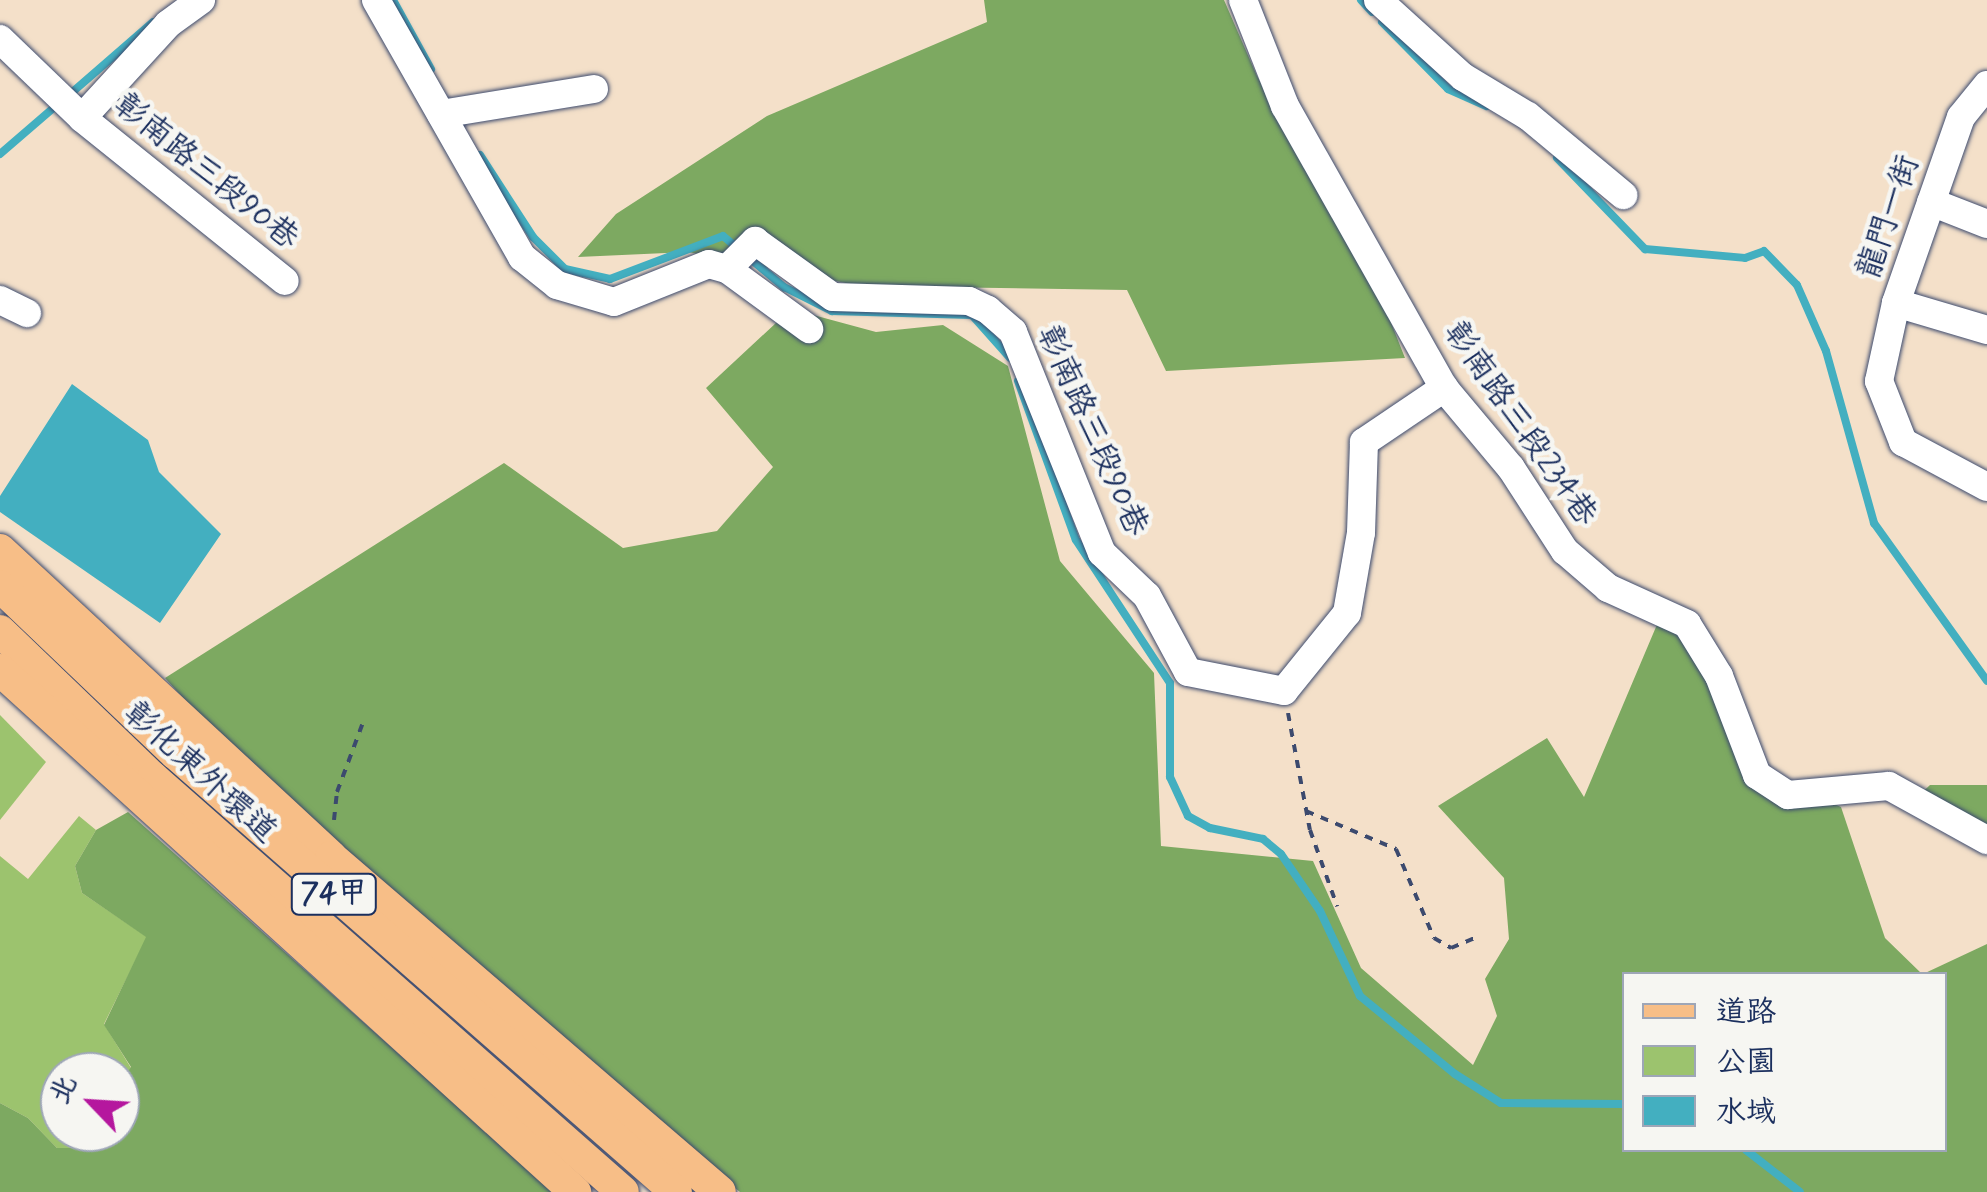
<!DOCTYPE html>
<meta charset="utf-8">
<style>
body{margin:0}
#map{position:relative;width:1987px;height:1192px;overflow:hidden;background:#f4e0c9;font-family:Mynerve,"LXGW WenKai TC",sans-serif}
div>[style]{position:absolute}
[style*='--x']{left:calc(var(--x)*1px);top:calc(var(--y)*1px);width:calc(var(--w)*1px);rotate:calc(var(--a)*1deg)}
.green>*{inset:0;background:#9cc36e}
.forest>*{inset:0;background:#7da961}
.water>*{inset:0;background:#43afc0}
.stream>*{height:8px;margin:-4px;padding:0 4px;transform-origin:4px;border-radius:4px;background:#43afc0}
.path>*{height:4px;margin-top:-2px;transform-origin:0;background:repeating-linear-gradient(90deg,#3c4a6e 0 8px,transparent 0 16px)}
.roads{filter:drop-shadow(0 0 2px #3c4a6e) drop-shadow(0 0 2px #3c4a6e)}
.minor>*{height:28px;margin:-14px;padding:0 14px;transform-origin:14px;border-radius:14px;background:#fff}
.major>*{height:32px;margin:-16px;padding:0 16px;transform-origin:16px;border-radius:16px;background:#f7be87}
span{translate:-50% -50%;white-space:nowrap;text-align:center;line-height:1.15;-webkit-text-stroke:9px #f6f6f2;paint-order:stroke}
.shield-label span{padding:2px 8px;background:#f6f6f2;border:2px solid;border-radius:8px;-webkit-text-stroke-width:0}
.shield-label{font-size:30px;color:#1b2f5e;font-weight:700}
.street-label{font-size:32px;color:#1b2f5e}
.legend{position:absolute;left:1622px;top:972px;width:325px;height:180px;box-sizing:border-box;background:#f6f6f2;border:2px solid #9ea6b7;margin:0;padding:12px 18px;list-style:none;font-size:30px;color:#1b2f5e}
.legend li{display:flex;align-items:center;gap:20px;height:50px}
.legend b{width:50px;border:2px solid #9ea6b7}
.north{position:absolute;left:40px;top:1052px;width:100px;height:100px;box-sizing:border-box;background:#f6f6f2;border:2px solid #9ea6b7;border-radius:50%;rotate:295deg;font-size:28px;font-weight:700;line-height:40px;text-align:center;color:#1b2f5e}
.north::after{content:'';display:block;margin:auto;width:35px;height:45px;background:#b5179e;clip-path:polygon(50% 0,100% 100%,50% 72%,0 100%)}
</style>
<div id="map">
<div class="green">
<i style="clip-path:polygon(0 715px,46px 762px,0 820px)"></i>
<i style="clip-path:polygon(79px 816px,96px 830px,75px 866px,82px 893px,147px 937px,104px 1024px,131px 1068px,120px 1083px,120px 1072px,60px 1072px,60px 1132px,83px 1132px,71px 1148px,57px 1148px,28px 1118px,0 1103px,0 856px,28px 879px)"></i>
</div>
<div class="forest">
<i style="clip-path:polygon(984px 0,1224px 0,1257px 76px,1373px 277px,1405px 358px,1166px 371px,1127px 290px,861px 286px,688px 252px,578px 257px,616px 214px,767px 116px,987px 22px)"></i>
<i style="clip-path:polygon(791px 309px,876px 332px,943px 325px,1008px 366px,1060px 561px,1154px 673px,1161px 846px,1313px 861px,1361px 968px,1473px 1065px,1497px 1016px,1485px 979px,1509px 939px,1504px 878px,1438px 806px,1547px 738px,1584px 797px,1664px 608px,1768px 775px,1841px 807px,1885px 938px,1922px 974px,1624px 974px,1624px 1150px,1944px 1150px,1944px 974px,1923px 974px,1987px 944px,1987px 1192px,740px 1192px,549px 1042px,290px 816px,165px 678px,504px 463px,623px 548px,717px 531px,773px 467px,706px 388px)"></i>
<i style="clip-path:polygon(1930px 785px,1987px 785px,1987px 836px,1916px 798px)"></i>
<i style="clip-path:polygon(128px 812px,408px 1062px,571px 1192px,0 1192px,0 1103px,28px 1118px,57px 1148px,71px 1148px,83px 1132px,120px 1132px,120px 1083px,131px 1067px,104px 1025px,146px 937px,82px 893px,75px 866px,96px 830px)"></i>
</div>
<div class="water">
<i style="clip-path:polygon(72px 384px,148px 440px,159px 472px,221px 534px,160px 623px,0 512px,0 496px)"></i>
</div>
<div class="stream">
<i style="--x:393;--y:0;--w:79;--a:61.2"></i>
<i style="--x:1361;--y:0;--w:16;--a:47"></i>
<i style="--x:1382;--y:22;--w:94;--a:45.4"></i>
<i style="--x:1448;--y:89;--w:42;--a:24.1"></i>
<i style="--x:69;--y:95;--w:111;--a:-41"></i>
<i style="--x:0;--y:154;--w:77;--a:-40.8"></i>
<i style="--x:480;--y:155;--w:98;--a:57.1"></i>
<i style="--x:533;--y:237;--w:45;--a:45"></i>
<i style="--x:565;--y:269;--w:46;--a:12.5"></i>
<i style="--x:610;--y:279;--w:121;--a:-20.8"></i>
<i style="--x:723;--y:236;--w:80;--a:39.9"></i>
<i style="--x:784;--y:287;--w:54;--a:26.6"></i>
<i style="--x:832;--y:311;--w:140;--a:1.6"></i>
<i style="--x:972;--y:315;--w:57;--a:48.5"></i>
<i style="--x:1557;--y:158;--w:127;--a:46"></i>
<i style="--x:1645;--y:249;--w:100;--a:5.1"></i>
<i style="--x:1745;--y:258;--w:20;--a:-20"></i>
<i style="--x:1764;--y:251;--w:47;--a:45.9"></i>
<i style="--x:1797;--y:285;--w:72;--a:66.3"></i>
<i style="--x:1826;--y:351;--w:179;--a:74.4"></i>
<i style="--x:1874;--y:523;--w:194;--a:54.4"></i>
<i style="--x:1018;--y:381;--w:169;--a:70"></i>
<i style="--x:1076;--y:540;--w:171;--a:56.7"></i>
<i style="--x:1170;--y:683;--w:94;--a:90"></i>
<i style="--x:1170;--y:777;--w:43;--a:65.2"></i>
<i style="--x:1188;--y:816;--w:25;--a:29"></i>
<i style="--x:1210;--y:828;--w:54;--a:11.7"></i>
<i style="--x:1263;--y:839;--w:23;--a:40"></i>
<i style="--x:1281;--y:854;--w:69;--a:55.6"></i>
<i style="--x:1320;--y:911;--w:94;--a:64.8"></i>
<i style="--x:1360;--y:996;--w:123;--a:39.4"></i>
<i style="--x:1455;--y:1074;--w:54;--a:32.2"></i>
<i style="--x:1501;--y:1103;--w:123;--a:0.5"></i>
<i style="--x:1746;--y:1150;--w:68;--a:37.9"></i>
</div>
<div class="path">
<i style="--x:1288;--y:713;--w:119;--a:79.4"></i>
<i style="--x:1310;--y:830;--w:81;--a:70.4"></i>
<i style="--x:1306;--y:811;--w:98;--a:22.9"></i>
<i style="--x:1396;--y:849;--w:97;--a:66.9"></i>
<i style="--x:1434;--y:938;--w:20;--a:30"></i>
<i style="--x:1451;--y:948;--w:26;--a:-23"></i>
<i style="--x:334;--y:820;--w:28;--a:-84"></i>
<i style="--x:337;--y:792;--w:72;--a:-69.5"></i>
</div>
<div class="roads">
<div class="minor">
<i style="--x:376;--y:0;--w:296;--a:60.4"></i>
<i style="--x:522;--y:257;--w:45;--a:38.7"></i>
<i style="--x:557;--y:285;--w:59;--a:16.6"></i>
<i style="--x:614;--y:302;--w:102;--a:-21.8"></i>
<i style="--x:709;--y:264;--w:19;--a:16"></i>
<i style="--x:727;--y:269;--w:40;--a:-45"></i>
<i style="--x:755;--y:241;--w:96;--a:35.7"></i>
<i style="--x:833;--y:297;--w:136;--a:1.7"></i>
<i style="--x:969;--y:301;--w:21;--a:25"></i>
<i style="--x:988;--y:310;--w:33;--a:41"></i>
<i style="--x:1013;--y:332;--w:238;--a:68.1"></i>
<i style="--x:1102;--y:553;--w:62;--a:43.7"></i>
<i style="--x:1147;--y:596;--w:86;--a:61.7"></i>
<i style="--x:1188;--y:672;--w:98;--a:11.2"></i>
<i style="--x:1284;--y:691;--w:100;--a:-51.1"></i>
<i style="--x:1347;--y:613;--w:81;--a:-80.1"></i>
<i style="--x:1361;--y:533;--w:91;--a:-88.1"></i>
<i style="--x:1364;--y:442;--w:97;--a:-34"></i>
<i style="--x:1243;--y:0;--w:114;--a:68.4"></i>
<i style="--x:1285;--y:106;--w:324;--a:60.6"></i>
<i style="--x:1444;--y:388;--w:104;--a:50.1"></i>
<i style="--x:1511;--y:468;--w:99;--a:57"></i>
<i style="--x:1565;--y:551;--w:57;--a:40.7"></i>
<i style="--x:1608;--y:588;--w:87;--a:24.5"></i>
<i style="--x:1687;--y:624;--w:61;--a:58.4"></i>
<i style="--x:1719;--y:676;--w:106;--a:69"></i>
<i style="--x:1757;--y:775;--w:37;--a:33"></i>
<i style="--x:1788;--y:795;--w:101;--a:-5.1"></i>
<i style="--x:1889;--y:786;--w:112;--a:28.9"></i>
<i style="--x:1378;--y:0;--w:115;--a:42.2"></i>
<i style="--x:1463;--y:77;--w:76;--a:31"></i>
<i style="--x:1528;--y:116;--w:124;--a:39.7"></i>
<i style="--x:0;--y:39;--w:114;--a:43.9"></i>
<i style="--x:82;--y:118;--w:260;--a:38.8"></i>
<i style="--x:1987;--y:85;--w:41;--a:129.1"></i>
<i style="--x:1961;--y:117;--w:197;--a:109.3"></i>
<i style="--x:1896;--y:303;--w:80;--a:102.3"></i>
<i style="--x:1879;--y:381;--w:66;--a:68.5"></i>
<i style="--x:1903;--y:442;--w:95;--a:28.2"></i>
<i style="--x:441;--y:114;--w:155;--a:-9.3"></i>
<i style="--x:82;--y:118;--w:127;--a:-47.5"></i>
<i style="--x:168;--y:24;--w:41;--a:-36"></i>
<i style="--x:1931;--y:202;--w:60;--a:21.4"></i>
<i style="--x:727;--y:269;--w:102;--a:36.2"></i>
<i style="--x:0;--y:300;--w:30;--a:26"></i>
<i style="--x:1896;--y:303;--w:95;--a:16.5"></i>
</div>
<div class="major">
<i style="--x:0;--y:550;--w:451;--a:42.8"></i>
<i style="--x:331;--y:857;--w:513;--a:40.73"></i>
<i style="--x:0;--y:586;--w:242;--a:43.7"></i>
<i style="--x:175;--y:753;--w:666;--a:41.23"></i>
<i style="--x:0;--y:631;--w:212;--a:43.9"></i>
<i style="--x:153;--y:778;--w:626;--a:41.38"></i>
<i style="--x:0;--y:670;--w:777;--a:42.23"></i>
</div>
</div>
<div class="shield-label">
<span style="left:334px;top:894px">74甲</span>
</div>
<div class="street-label">
<span style="left:206px;top:172px;rotate:39deg">彰南路三段90巷</span>
<span style="left:1889px;top:217px;rotate:-71deg">龍門一街</span>
<span style="left:1520px;top:424px;rotate:55deg">彰南路三段234巷</span>
<span style="left:1092px;top:431px;rotate:66deg">彰南路三段90巷</span>
<span style="left:200px;top:773px;rotate:42deg">彰化東外環道</span>
</div>
<ul class="legend">
<li><b style="height:12px;background:#f7be87"></b>道路</li>
<li><b style="height:28px;background:#9cc36e"></b>公園</li>
<li><b style="height:28px;background:#43afc0"></b>水域</li>
</ul>
<div class="north">北</div>
</div>
